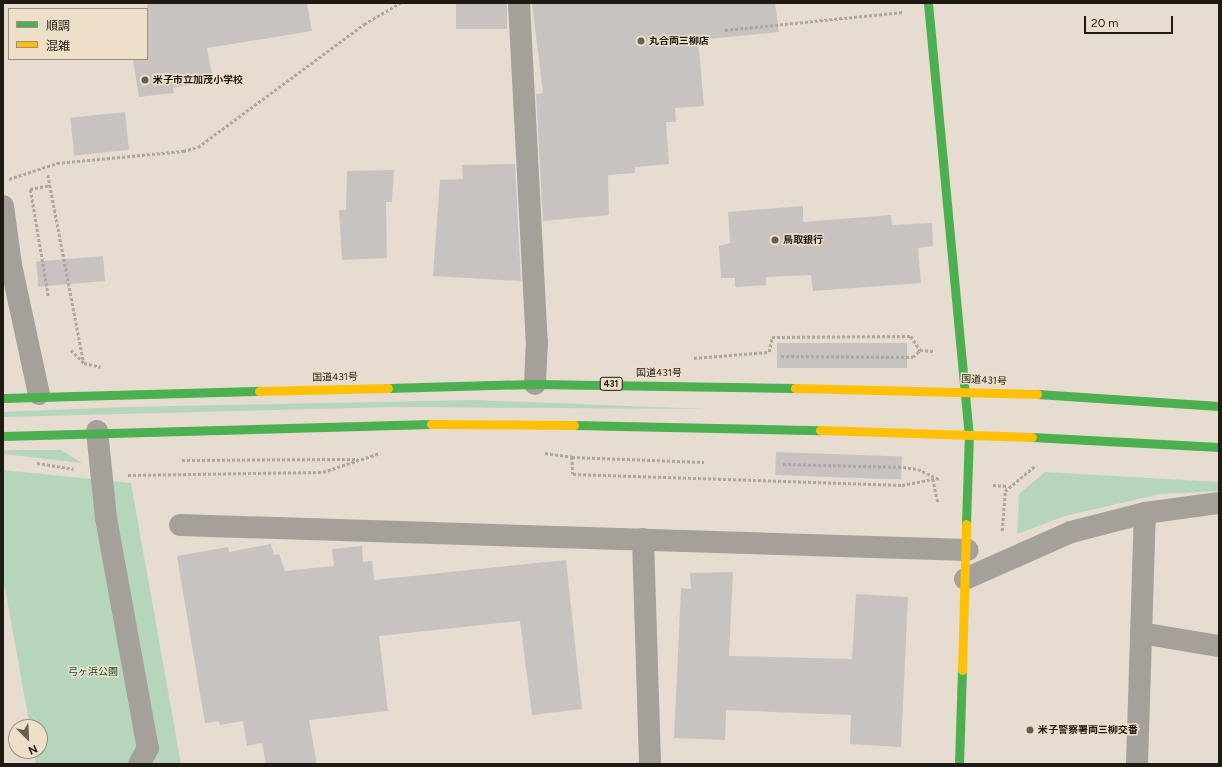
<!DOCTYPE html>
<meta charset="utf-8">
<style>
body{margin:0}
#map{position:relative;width:1222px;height:767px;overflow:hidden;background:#e6ddd0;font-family:Figtree,"Noto Sans JP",sans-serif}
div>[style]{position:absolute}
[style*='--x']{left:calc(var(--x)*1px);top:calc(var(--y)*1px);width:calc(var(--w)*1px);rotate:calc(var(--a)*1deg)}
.green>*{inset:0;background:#b6d5bd}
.building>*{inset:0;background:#c8c3c1;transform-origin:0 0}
.path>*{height:2.5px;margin-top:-1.25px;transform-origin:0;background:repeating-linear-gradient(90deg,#aca7a0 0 3px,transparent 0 5px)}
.street>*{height:22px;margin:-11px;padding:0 11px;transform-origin:11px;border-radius:11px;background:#a5a19a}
.fast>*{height:9px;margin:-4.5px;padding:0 4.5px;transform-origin:4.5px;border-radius:4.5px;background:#4caf50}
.slow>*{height:9px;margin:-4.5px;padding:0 4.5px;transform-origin:4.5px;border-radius:4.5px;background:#ffc107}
.dots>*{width:11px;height:11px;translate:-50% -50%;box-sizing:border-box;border:2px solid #eedfc8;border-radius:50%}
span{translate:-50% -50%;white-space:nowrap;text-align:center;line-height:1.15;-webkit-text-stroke:3px #eedfc8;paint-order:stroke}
.shield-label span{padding:1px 3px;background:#eedfc8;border:1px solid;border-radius:3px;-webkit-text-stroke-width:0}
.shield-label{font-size:9px;color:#201b12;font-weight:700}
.poi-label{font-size:10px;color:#201b12;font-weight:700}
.left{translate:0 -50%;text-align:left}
.street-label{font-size:10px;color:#201b12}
.park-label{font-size:10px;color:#095035}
.frame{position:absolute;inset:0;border:4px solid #201b12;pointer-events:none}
.legend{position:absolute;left:8px;top:8px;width:140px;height:52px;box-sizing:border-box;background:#eedfc8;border:1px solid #9c917f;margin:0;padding:5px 7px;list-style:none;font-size:12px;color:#201b12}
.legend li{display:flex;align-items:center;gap:8px;height:20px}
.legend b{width:20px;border:1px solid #9c917f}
.north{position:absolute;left:8px;top:719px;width:40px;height:40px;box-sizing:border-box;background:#eedfc8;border:1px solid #9c917f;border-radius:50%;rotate:156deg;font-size:11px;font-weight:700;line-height:16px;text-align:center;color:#201b12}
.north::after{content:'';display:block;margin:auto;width:14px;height:18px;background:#655f54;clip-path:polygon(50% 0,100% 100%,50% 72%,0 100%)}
.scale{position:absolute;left:1084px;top:16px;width:89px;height:18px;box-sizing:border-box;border:2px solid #201b12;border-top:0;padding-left:5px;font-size:12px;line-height:14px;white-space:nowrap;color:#201b12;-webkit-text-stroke:3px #eedfc8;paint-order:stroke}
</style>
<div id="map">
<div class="green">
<i style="clip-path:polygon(474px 400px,705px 409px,393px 407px,3px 417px,3px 412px,124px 407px)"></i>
<i style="clip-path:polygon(3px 450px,61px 450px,82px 463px,3px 454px)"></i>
<i style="clip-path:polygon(3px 470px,131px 483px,181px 764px,36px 764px,34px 751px,40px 751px,40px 727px,30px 727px,3px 577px)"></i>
<i style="clip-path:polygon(1045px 472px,1219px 482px,1219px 491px,1160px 494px,1065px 516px,1017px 534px,1019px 494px)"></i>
</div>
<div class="building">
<i style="clip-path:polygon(147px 3px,307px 3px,312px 31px,207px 48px,213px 80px,173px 88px,174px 93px,139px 97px,133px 59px,147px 59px)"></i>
<i style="left:456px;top:3px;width:51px;height:26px"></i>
<i style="clip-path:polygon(532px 3px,775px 3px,779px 32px,698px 40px,704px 106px,675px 108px,676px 122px,666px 122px,669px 164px,635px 167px,635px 173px,608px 175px,609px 215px,543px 221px,536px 94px,543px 93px)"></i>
<i style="left:125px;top:112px;width:38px;height:55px;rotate:84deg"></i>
<i style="clip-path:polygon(515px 164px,521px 281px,433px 276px,440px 180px,463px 179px,462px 165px)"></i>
<i style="clip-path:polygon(394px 170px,392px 202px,386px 202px,387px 258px,342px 260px,339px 210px,346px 210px,347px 171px)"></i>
<i style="clip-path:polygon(803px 206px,803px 222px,891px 215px,892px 225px,932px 223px,933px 246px,918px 248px,921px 283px,813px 291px,811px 275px,766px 277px,766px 285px,735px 287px,735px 278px,721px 278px,719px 246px,730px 243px,728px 212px)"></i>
<i style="left:103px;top:256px;width:25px;height:67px;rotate:85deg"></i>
<i style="left:907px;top:343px;width:25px;height:130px;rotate:90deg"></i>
<i style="left:776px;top:452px;width:126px;height:23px;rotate:2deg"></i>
<i style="clip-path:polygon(271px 544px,274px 555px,279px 554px,285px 571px,334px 566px,332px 549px,362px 546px,363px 562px,372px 561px,374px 580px,566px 560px,582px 709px,532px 715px,520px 621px,379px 636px,388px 711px,309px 720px,317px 764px,266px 764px,262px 743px,247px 746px,243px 721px,220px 725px,219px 721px,205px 723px,177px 556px,228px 547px,229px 552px)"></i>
<i style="clip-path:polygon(733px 572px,729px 656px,852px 659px,856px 594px,908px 597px,901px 747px,850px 744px,851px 715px,726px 710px,725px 740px,674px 738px,681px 588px,691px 589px,690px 573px)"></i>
</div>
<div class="path">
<i style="--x:725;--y:30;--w:179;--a:-5.8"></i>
<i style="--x:48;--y:175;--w:191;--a:79.2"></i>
<i style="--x:9;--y:179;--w:51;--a:-18.4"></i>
<i style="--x:57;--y:163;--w:127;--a:-5.4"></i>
<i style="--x:183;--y:151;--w:16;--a:-15"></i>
<i style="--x:198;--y:147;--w:207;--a:-36.5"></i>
<i style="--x:364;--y:24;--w:42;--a:-30.3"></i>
<i style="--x:48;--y:296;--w:109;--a:-99.5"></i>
<i style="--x:30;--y:189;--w:20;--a:-11"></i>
<i style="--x:71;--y:350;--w:18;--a:45"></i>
<i style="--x:84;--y:363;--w:17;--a:13"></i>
<i style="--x:781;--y:356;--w:132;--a:0.4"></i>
<i style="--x:913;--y:357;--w:10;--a:-45"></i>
<i style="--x:694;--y:358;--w:75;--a:-4.6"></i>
<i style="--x:769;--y:352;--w:15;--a:-79"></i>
<i style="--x:772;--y:337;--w:139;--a:-0.4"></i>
<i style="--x:911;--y:336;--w:17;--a:57"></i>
<i style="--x:920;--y:350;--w:14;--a:4"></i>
<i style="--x:545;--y:453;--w:27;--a:8"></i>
<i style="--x:572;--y:457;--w:17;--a:87"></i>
<i style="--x:573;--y:474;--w:329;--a:1.9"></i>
<i style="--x:902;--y:485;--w:32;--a:-11"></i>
<i style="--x:933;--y:479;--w:24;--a:78"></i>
<i style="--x:572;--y:457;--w:132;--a:2.2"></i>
<i style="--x:182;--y:460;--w:176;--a:-0.3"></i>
<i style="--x:37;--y:463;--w:37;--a:9"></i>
<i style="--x:783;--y:464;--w:120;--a:1.4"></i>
<i style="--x:903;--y:467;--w:15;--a:8"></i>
<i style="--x:918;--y:469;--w:25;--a:26"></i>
<i style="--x:128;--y:475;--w:195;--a:-0.9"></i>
<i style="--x:323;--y:472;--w:60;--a:-18.4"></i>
<i style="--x:993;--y:485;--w:15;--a:4"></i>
<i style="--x:1002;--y:531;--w:40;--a:-85.7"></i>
<i style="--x:1005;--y:491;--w:40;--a:-40"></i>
</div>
<div class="street">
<i style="--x:519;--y:3;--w:338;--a:87"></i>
<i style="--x:537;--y:341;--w:43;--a:92.7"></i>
<i style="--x:3;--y:206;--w:60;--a:82.3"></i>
<i style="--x:11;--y:265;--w:132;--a:77.8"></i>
<i style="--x:97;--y:431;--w:87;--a:84.1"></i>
<i style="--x:106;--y:518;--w:234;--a:79.7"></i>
<i style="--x:148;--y:748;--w:18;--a:119"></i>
<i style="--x:180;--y:525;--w:788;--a:1.82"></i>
<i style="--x:643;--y:539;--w:225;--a:88.2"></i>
<i style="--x:965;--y:579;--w:116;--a:-23.9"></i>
<i style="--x:1071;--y:532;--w:76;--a:-14.4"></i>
<i style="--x:1145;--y:513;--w:75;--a:-7.7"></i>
<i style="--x:1141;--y:633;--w:79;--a:9.5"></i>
<i style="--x:1137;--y:764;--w:251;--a:-88.2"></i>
</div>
<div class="fast">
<i style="--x:928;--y:3;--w:432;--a:84.6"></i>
<i style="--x:969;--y:433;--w:91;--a:91.9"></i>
<i style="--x:388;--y:388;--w:147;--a:-1.6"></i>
<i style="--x:535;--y:384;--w:260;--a:0.9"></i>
<i style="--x:1037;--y:394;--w:182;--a:3.8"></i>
<i style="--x:3;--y:398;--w:256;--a:-1.6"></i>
<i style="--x:574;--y:425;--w:246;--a:1.2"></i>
<i style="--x:3;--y:436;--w:428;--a:-1.6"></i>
<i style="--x:1032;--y:437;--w:187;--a:3.1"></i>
<i style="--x:959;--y:764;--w:94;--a:-88.2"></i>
</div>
<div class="slow">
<i style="--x:795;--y:388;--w:242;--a:1.4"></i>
<i style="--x:259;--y:391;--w:129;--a:-1.3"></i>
<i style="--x:431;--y:424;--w:143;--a:0.4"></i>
<i style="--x:820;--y:430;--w:212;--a:1.9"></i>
<i style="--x:962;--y:670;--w:146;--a:-88.4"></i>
</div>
<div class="dots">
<i style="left:641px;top:41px;background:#655f54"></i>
<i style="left:145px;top:80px;background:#655f54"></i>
<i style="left:775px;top:240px;background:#655f54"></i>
<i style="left:1030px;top:730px;background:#655f54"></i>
</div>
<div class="shield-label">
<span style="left:611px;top:384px">431</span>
</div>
<div class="poi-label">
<span class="left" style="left:649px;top:41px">丸合両三柳店</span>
<span class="left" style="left:153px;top:80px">米子市立加茂小学校</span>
<span class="left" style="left:783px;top:240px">鳥取銀行</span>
<span class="left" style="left:1038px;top:730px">米子警察署両三柳交番</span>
</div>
<div class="street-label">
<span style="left:659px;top:373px">国道431号</span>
<span style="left:335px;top:377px;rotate:-1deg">国道431号</span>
<span style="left:984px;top:380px;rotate:3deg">国道431号</span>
</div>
<div class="park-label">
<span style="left:93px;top:672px">弓ヶ浜公園</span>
</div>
<div class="frame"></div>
<ul class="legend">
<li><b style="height:5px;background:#4caf50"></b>順調</li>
<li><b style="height:5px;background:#ffc107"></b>混雑</li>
</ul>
<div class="north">N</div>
<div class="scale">20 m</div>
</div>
